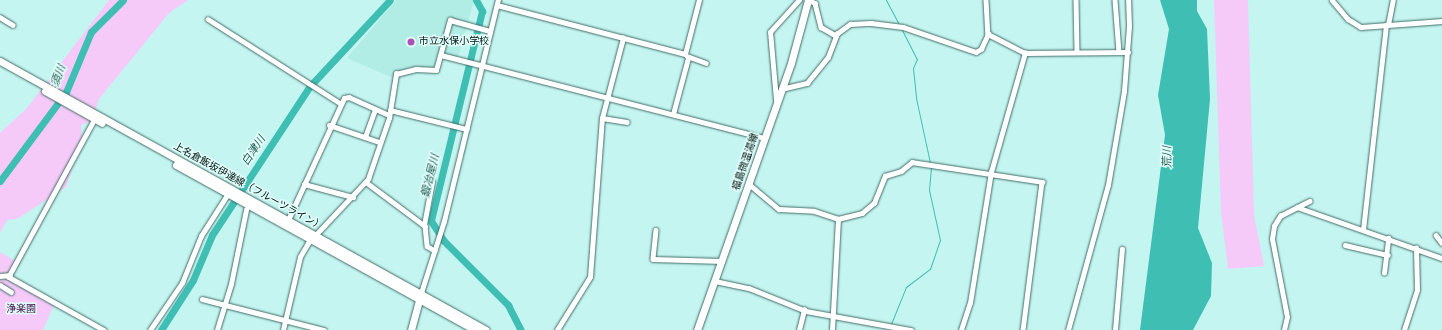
<!DOCTYPE html>
<meta charset="utf-8">
<style>
body{margin:0}
#map{position:relative;width:1442px;height:330px;overflow:hidden;background:#c5f5f0;font-family:"Nunito Sans","Noto Sans JP",sans-serif}
div>[style]{position:absolute}
[style*='--x']{left:calc(var(--x)*1px);top:calc(var(--y)*1px);width:calc(var(--w)*1px);rotate:calc(var(--a)*1deg)}
.built>*{inset:0;background:#b1ece5}
.green>*{inset:0;background:#f5caf9}
.water>*{inset:0;background:#3fbeb4}
.stream>*{height:1px;margin:-0.5px;padding:0 0.5px;transform-origin:0.5px;border-radius:0.5px;background:#3fbeb4}
.river>*{height:7px;margin:-3.5px;padding:0 3.5px;transform-origin:3.5px;border-radius:3.5px;background:#3fbeb4}
.roads{filter:drop-shadow(0 0 1px #416d69) drop-shadow(0 0 1px #416d69)}
.street>*{height:4.5px;margin:-2.25px;padding:0 2.25px;transform-origin:2.25px;border-radius:2.25px;background:#fff}
.secondary>*{height:7px;margin:-3.5px;padding:0 3.5px;transform-origin:3.5px;border-radius:3.5px;background:#fff}
.primary>*{height:7px;margin:-3.5px;padding:0 3.5px;transform-origin:3.5px;border-radius:3.5px;background:#fff}
.dots>*{width:11px;height:11px;translate:-50% -50%;box-sizing:border-box;border:2px solid #e1fefa;border-radius:50%}
span{translate:-50% -50%;white-space:nowrap;text-align:center;line-height:1.15;-webkit-text-stroke:3px #e1fefa;paint-order:stroke}
.poi-label{font-size:10px;color:#031413}
.left{translate:0 -50%;text-align:left}
.street-label{font-size:10px;color:#031413}
.park-label{font-size:10px;color:#420c47}
.water-label{font-size:11px;color:#295d58;font-style:italic}
</style>
<div id="map">
<div class="built">
<i style="clip-path:polygon(396px 0,474px 0,458px 57px,440px 52px,433px 69px,417px 66px,397px 72px,393px 78px,347px 58px)"></i>
</div>
<div class="green">
<i style="clip-path:polygon(109px 0,188px 0,169px 13px,99px 99px,92px 121px,81px 125px,82px 139px,66px 187px,17px 219px,7px 220px,0 233px,0 133px,27px 108px)"></i>
<i style="clip-path:polygon(1214px 0,1248px 0,1254px 215px,1264px 266px,1228px 269px,1221px 212px)"></i>
<i style="clip-path:polygon(0 252px,15px 261px,7px 277px,9px 281px,54px 305px,43px 330px,0 330px)"></i>
</div>
<div class="water">
<i style="clip-path:polygon(1160px 0,1197px 0,1197px 11px,1207px 29px,1210px 99px,1198px 228px,1212px 263px,1211px 296px,1193px 330px,1140px 330px,1165px 135px,1158px 95px,1169px 29px)"></i>
</div>
<div class="stream">
<i style="--x:886;--y:0;--w:27;--a:62"></i>
<i style="--x:901;--y:28;--w:35;--a:63"></i>
<i style="--x:917;--y:59;--w:10;--a:114"></i>
<i style="--x:913;--y:68;--w:30;--a:84"></i>
<i style="--x:916;--y:98;--w:66;--a:77.8"></i>
<i style="--x:891;--y:324;--w:40;--a:-68"></i>
<i style="--x:906;--y:287;--w:30;--a:-37"></i>
<i style="--x:930;--y:269;--w:31;--a:-71"></i>
<i style="--x:940;--y:240;--w:51;--a:-102.4"></i>
<i style="--x:929;--y:190;--w:24;--a:-85"></i>
</div>
<div class="river">
<i style="--x:476;--y:0;--w:13;--a:61"></i>
<i style="--x:482;--y:11;--w:216;--a:103.7"></i>
<i style="--x:431;--y:221;--w:24;--a:57"></i>
<i style="--x:444;--y:241;--w:91;--a:45"></i>
<i style="--x:508;--y:305;--w:28;--a:63"></i>
<i style="--x:0;--y:181;--w:111;--a:-53.4"></i>
<i style="--x:66;--y:92;--w:65;--a:-67.4"></i>
<i style="--x:91;--y:32;--w:45;--a:-45"></i>
<i style="--x:161;--y:330;--w:59;--a:-57.4"></i>
<i style="--x:193;--y:280;--w:49;--a:-67.1"></i>
<i style="--x:212;--y:235;--w:178;--a:-56.7"></i>
<i style="--x:310;--y:86;--w:117;--a:-47.1"></i>
</div>
<div class="roads">
<div class="street">
<i style="--x:809;--y:0;--w:7;--a:27"></i>
<i style="--x:815;--y:3;--w:25;--a:76"></i>
<i style="--x:821;--y:27;--w:16;--a:30"></i>
<i style="--x:835;--y:35;--w:19;--a:-36"></i>
<i style="--x:850;--y:24;--w:21;--a:-3"></i>
<i style="--x:871;--y:23;--w:32;--a:7"></i>
<i style="--x:903;--y:27;--w:77;--a:18.9"></i>
<i style="--x:976;--y:52;--w:6;--a:-31"></i>
<i style="--x:981;--y:49;--w:17;--a:-65"></i>
<i style="--x:988;--y:34;--w:42;--a:27.2"></i>
<i style="--x:1025;--y:53;--w:103;--a:-0.6"></i>
<i style="--x:986;--y:0;--w:34;--a:87"></i>
<i style="--x:1076;--y:0;--w:52;--a:88.9"></i>
<i style="--x:1115;--y:0;--w:52;--a:85.6"></i>
<i style="--x:1332;--y:0;--w:25;--a:50"></i>
<i style="--x:1348;--y:19;--w:15;--a:32"></i>
<i style="--x:1361;--y:27;--w:81;--a:-4.2"></i>
<i style="--x:497;--y:5;--w:194;--a:14.6"></i>
<i style="--x:685;--y:54;--w:56;--a:-75.5"></i>
<i style="--x:0;--y:17;--w:15;--a:32"></i>
<i style="--x:208;--y:19;--w:156;--a:32.5"></i>
<i style="--x:1388;--y:25;--w:25;--a:-79"></i>
<i style="--x:441;--y:55;--w:334;--a:14.4"></i>
<i style="--x:687;--y:56;--w:20;--a:20"></i>
<i style="--x:781;--y:89;--w:27;--a:-13"></i>
<i style="--x:807;--y:83;--w:33;--a:-51"></i>
<i style="--x:828;--y:57;--w:25;--a:-69"></i>
<i style="--x:776;--y:100;--w:68;--a:-95"></i>
<i style="--x:770;--y:32;--w:43;--a:-47.8"></i>
<i style="--x:390;--y:110;--w:79;--a:13.9"></i>
<i style="--x:673;--y:114;--w:58;--a:-75"></i>
<i style="--x:602;--y:118;--w:25;--a:9"></i>
<i style="--x:95;--y:119;--w:180;--a:118.6"></i>
<i style="--x:9;--y:277;--w:109;--a:29.2"></i>
<i style="--x:329;--y:125;--w:53;--a:18.8"></i>
<i style="--x:365;--y:137;--w:29;--a:-70"></i>
<i style="--x:366;--y:182;--w:74;--a:36.7"></i>
<i style="--x:425;--y:226;--w:20;--a:84"></i>
<i style="--x:427;--y:246;--w:9;--a:32"></i>
<i style="--x:304;--y:184;--w:51;--a:14.9"></i>
<i style="--x:749;--y:184;--w:39;--a:40"></i>
<i style="--x:779;--y:209;--w:35;--a:3"></i>
<i style="--x:814;--y:211;--w:25;--a:18"></i>
<i style="--x:838;--y:219;--w:25;--a:-14"></i>
<i style="--x:862;--y:213;--w:16;--a:-40"></i>
<i style="--x:874;--y:203;--w:29;--a:-68"></i>
<i style="--x:885;--y:176;--w:17;--a:-17"></i>
<i style="--x:901;--y:171;--w:14;--a:-39"></i>
<i style="--x:912;--y:162;--w:132;--a:8.7"></i>
<i style="--x:1042;--y:182;--w:149;--a:97.3"></i>
<i style="--x:1297;--y:207;--w:154;--a:19.4"></i>
<i style="--x:288;--y:220;--w:134;--a:-65.3"></i>
<i style="--x:344;--y:98;--w:5;--a:-11"></i>
<i style="--x:349;--y:97;--w:44;--a:24.2"></i>
<i style="--x:424;--y:225;--w:44;--a:-79.5"></i>
<i style="--x:656;--y:230;--w:29;--a:96"></i>
<i style="--x:653;--y:259;--w:69;--a:1.7"></i>
<i style="--x:1363;--y:230;--w:206;--a:-83.6"></i>
<i style="--x:1436;--y:235;--w:10;--a:53"></i>
<i style="--x:1345;--y:245;--w:44;--a:13.1"></i>
<i style="--x:1384;--y:273;--w:35;--a:-83"></i>
<i style="--x:0;--y:276;--w:10;--a:-6"></i>
<i style="--x:715;--y:281;--w:35;--a:12"></i>
<i style="--x:749;--y:288;--w:61;--a:22"></i>
<i style="--x:806;--y:311;--w:107;--a:10.3"></i>
<i style="--x:0;--y:285;--w:13;--a:32"></i>
<i style="--x:421;--y:293;--w:76;--a:-72.3"></i>
<i style="--x:444;--y:221;--w:228;--a:-76.3"></i>
<i style="--x:202;--y:299;--w:126;--a:14.3"></i>
<i style="--x:150;--y:330;--w:57;--a:-55.8"></i>
<i style="--x:182;--y:283;--w:51;--a:-68"></i>
<i style="--x:201;--y:236;--w:52;--a:-57.5"></i>
<i style="--x:217;--y:330;--w:48;--a:-73.1"></i>
<i style="--x:231;--y:284;--w:76;--a:-78.5"></i>
<i style="--x:283;--y:330;--w:75;--a:-76.9"></i>
<i style="--x:300;--y:257;--w:16;--a:-60"></i>
<i style="--x:308;--y:243;--w:88;--a:-46.8"></i>
<i style="--x:368;--y:179;--w:65;--a:-71"></i>
<i style="--x:389;--y:118;--w:45;--a:-81"></i>
<i style="--x:396;--y:74;--w:21;--a:-14"></i>
<i style="--x:416;--y:69;--w:20;--a:3"></i>
<i style="--x:436;--y:70;--w:52;--a:-74.4"></i>
<i style="--x:450;--y:20;--w:41;--a:15.4"></i>
<i style="--x:557;--y:330;--w:62;--a:-58.1"></i>
<i style="--x:590;--y:277;--w:159;--a:-85.7"></i>
<i style="--x:602;--y:118;--w:83;--a:-75.3"></i>
<i style="--x:799;--y:330;--w:21;--a:-76"></i>
<i style="--x:832;--y:330;--w:111;--a:-86.9"></i>
<i style="--x:961;--y:330;--w:28;--a:-72"></i>
<i style="--x:970;--y:303;--w:133;--a:-80.9"></i>
<i style="--x:991;--y:172;--w:124;--a:-74.1"></i>
<i style="--x:1068;--y:330;--w:150;--a:-74.6"></i>
<i style="--x:1108;--y:185;--w:95;--a:-80.3"></i>
<i style="--x:1124;--y:91;--w:65;--a:-85.6"></i>
<i style="--x:1129;--y:26;--w:26;--a:-92"></i>
<i style="--x:1115;--y:330;--w:81;--a:-85.1"></i>
<i style="--x:1284;--y:330;--w:13;--a:-77"></i>
<i style="--x:1287;--y:317;--w:79;--a:-100.9"></i>
<i style="--x:1272;--y:239;--w:13;--a:-81"></i>
<i style="--x:1274;--y:226;--w:12;--a:-59"></i>
<i style="--x:1280;--y:216;--w:33;--a:-27"></i>
<i style="--x:1404;--y:330;--w:42;--a:-72"></i>
<i style="--x:1417;--y:290;--w:42;--a:-91.4"></i>
</div>
<div class="secondary">
<i style="--x:411;--y:330;--w:38;--a:-75"></i>
<i style="--x:697;--y:330;--w:283;--a:-70.6"></i>
<i style="--x:791;--y:63;--w:65;--a:-74.9"></i>
</div>
<div class="primary">
<i style="--x:0;--y:61;--w:555;--a:28.96"></i>
<i style="--x:45;--y:91;--w:65;--a:29.3"></i>
<i style="--x:176;--y:165;--w:342;--a:28.9"></i>
</div>
</div>
<div class="dots">
<i style="left:411px;top:42px;background:#af50b9"></i>
</div>
<div class="poi-label">
<span class="left" style="left:419px;top:42px">市立水保小学校</span>
</div>
<div class="street-label">
<span style="left:746px;top:162px;rotate:-71deg">福島微温湯線</span>
<span style="left:248px;top:187px;rotate:29deg">上名倉飯坂伊達線（フルーツライン）</span>
</div>
<div class="park-label">
<span style="left:21px;top:310px">浄楽園</span>
</div>
<div class="water-label">
<span style="left:59px;top:76px;rotate:-69deg">須川</span>
<span style="left:254px;top:151px;rotate:-56deg">白津川</span>
<span style="left:1168px;top:157px;rotate:-91deg">荒川</span>
<span style="left:431px;top:176px;rotate:-76deg">鍛冶屋川</span>
</div>
</div>
